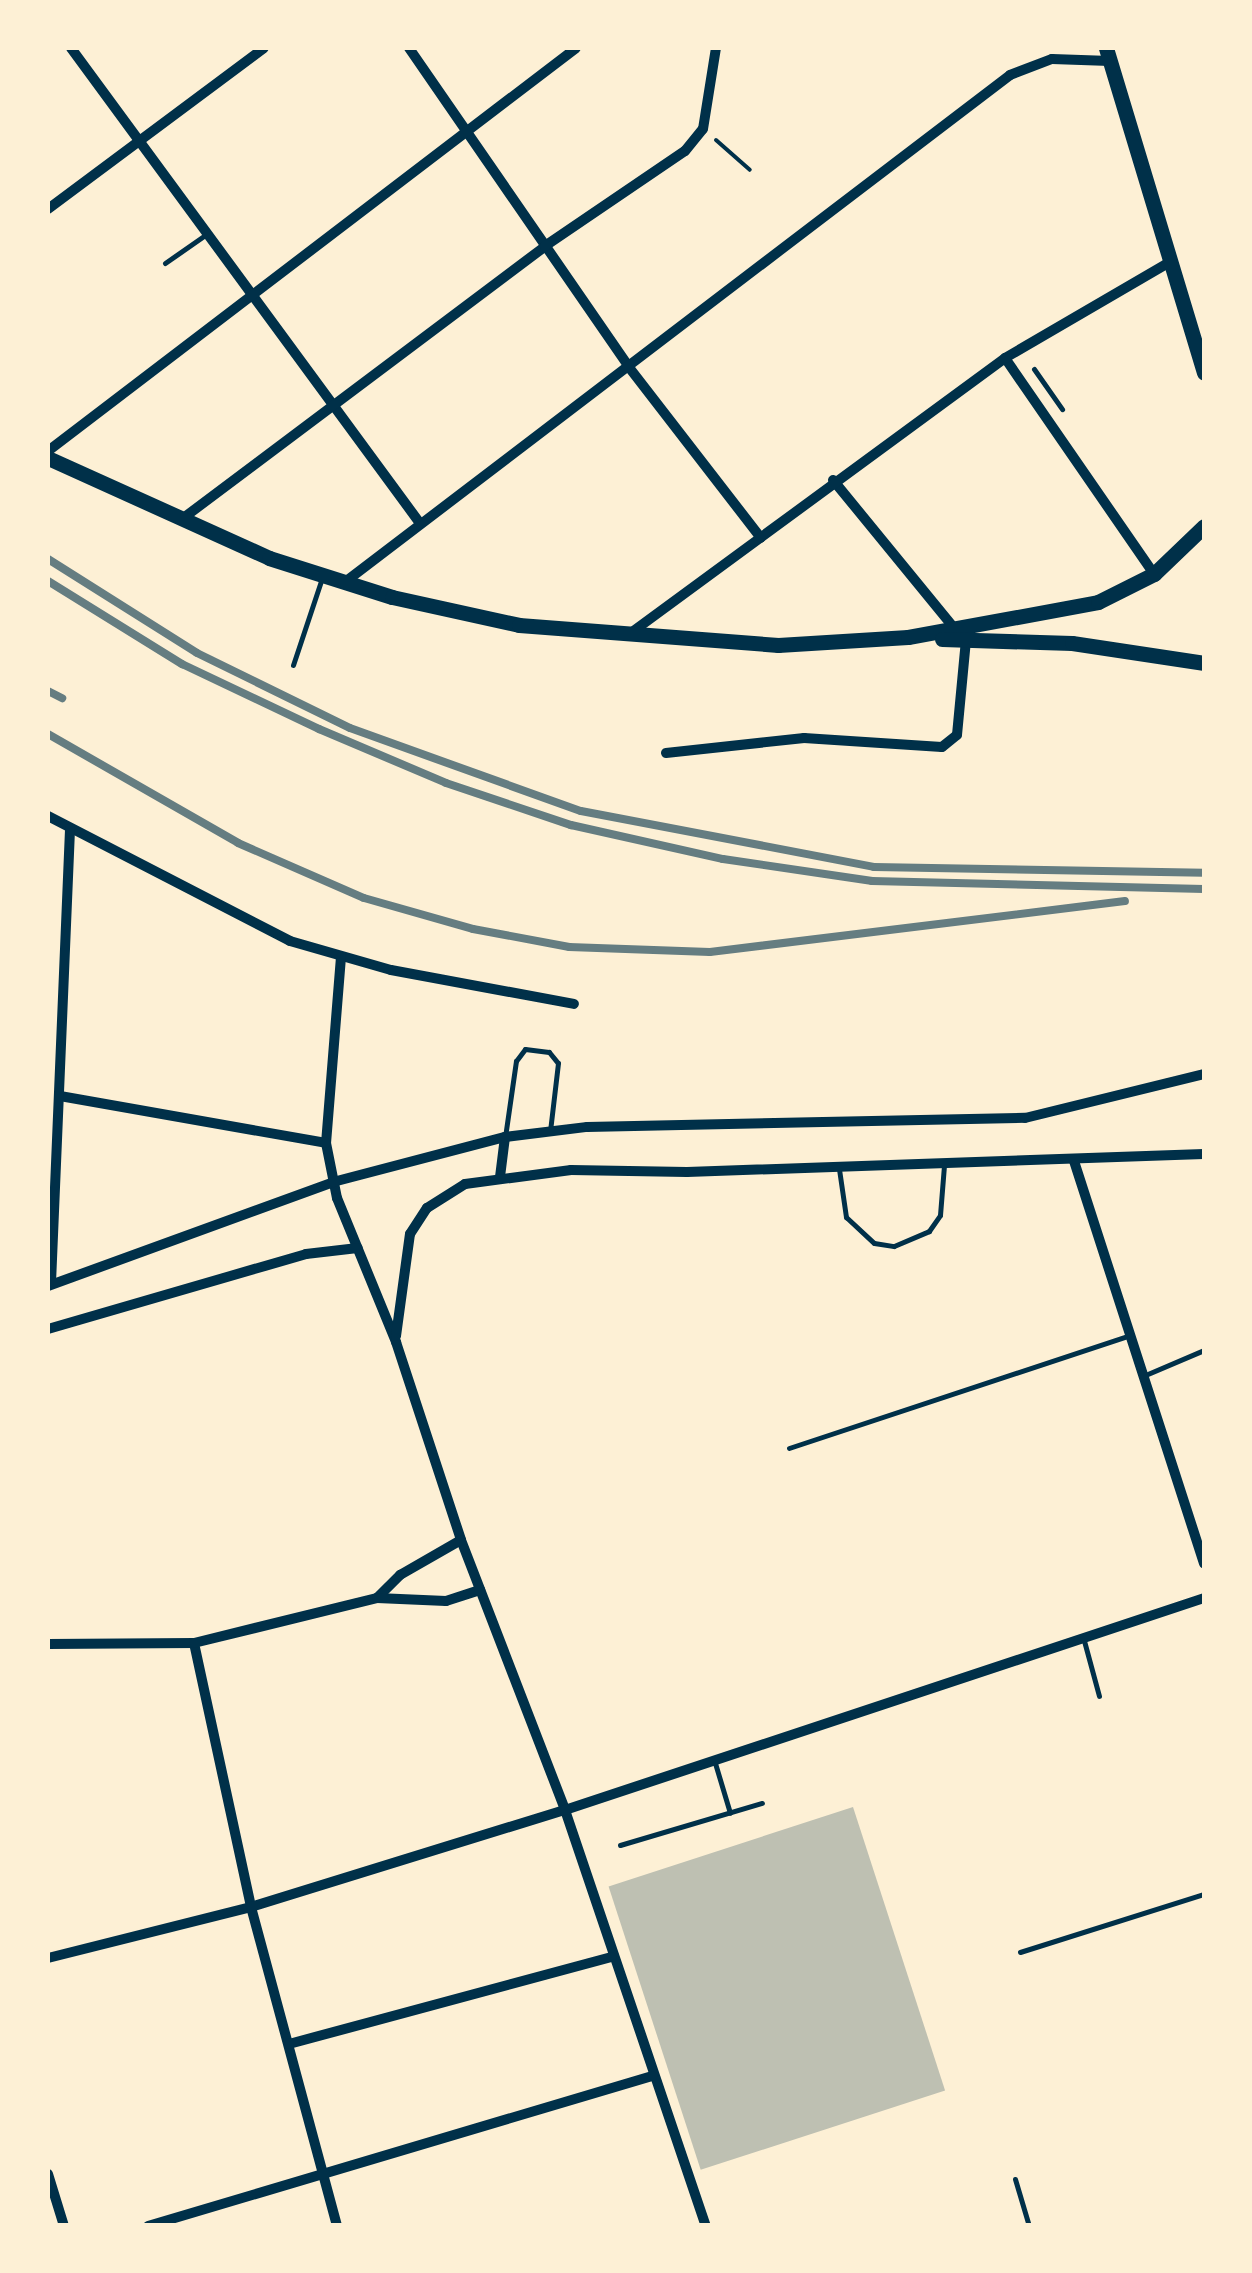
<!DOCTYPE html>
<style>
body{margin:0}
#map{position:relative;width:1252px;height:2273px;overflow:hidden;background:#fdf0d5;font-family:"Open Sans",sans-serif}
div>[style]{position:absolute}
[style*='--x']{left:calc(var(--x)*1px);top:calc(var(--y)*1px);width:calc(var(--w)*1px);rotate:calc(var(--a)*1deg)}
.building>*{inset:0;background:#bec0b2;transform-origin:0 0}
.path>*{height:4px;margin:-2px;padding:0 2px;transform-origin:2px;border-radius:2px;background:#003049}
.service>*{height:5px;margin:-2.5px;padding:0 2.5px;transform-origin:2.5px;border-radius:2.5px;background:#003049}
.minor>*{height:10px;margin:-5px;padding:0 5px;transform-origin:5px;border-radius:5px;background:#003049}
.secondary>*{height:15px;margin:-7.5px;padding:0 7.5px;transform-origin:7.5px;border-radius:7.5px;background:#003049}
.rail>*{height:8px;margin:-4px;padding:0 4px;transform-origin:4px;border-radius:4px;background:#657d81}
span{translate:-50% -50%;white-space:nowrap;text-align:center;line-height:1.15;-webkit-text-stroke:9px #fdf0d5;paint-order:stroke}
.frame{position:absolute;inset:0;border:50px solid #fdf0d5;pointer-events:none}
</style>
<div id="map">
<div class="building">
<i style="left:853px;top:1807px;width:298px;height:257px;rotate:72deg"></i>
</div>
<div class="path">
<i style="--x:716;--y:140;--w:45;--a:41.4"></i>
</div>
<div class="service">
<i style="--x:165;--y:263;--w:52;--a:-34.9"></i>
<i style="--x:1034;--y:369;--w:49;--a:55"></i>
<i style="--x:293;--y:665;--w:92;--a:-71.6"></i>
<i style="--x:505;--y:1137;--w:77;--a:-81.8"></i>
<i style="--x:516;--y:1061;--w:15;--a:-53"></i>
<i style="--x:525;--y:1049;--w:24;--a:7"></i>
<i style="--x:549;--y:1052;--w:14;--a:51"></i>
<i style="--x:558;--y:1063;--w:68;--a:96.7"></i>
<i style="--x:839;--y:1169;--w:49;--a:81.7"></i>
<i style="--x:846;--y:1217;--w:38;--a:43"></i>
<i style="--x:874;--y:1243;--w:20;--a:9"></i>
<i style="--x:894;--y:1246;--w:38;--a:-23"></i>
<i style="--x:929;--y:1231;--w:19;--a:-55"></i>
<i style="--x:940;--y:1215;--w:50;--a:-85.4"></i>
<i style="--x:1143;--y:1376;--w:66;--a:-23.1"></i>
<i style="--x:789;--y:1448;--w:357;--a:-18.3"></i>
<i style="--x:1083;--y:1637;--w:61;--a:74.8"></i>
<i style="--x:715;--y:1763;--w:52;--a:73.3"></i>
<i style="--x:620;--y:1845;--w:148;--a:-16.5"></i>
<i style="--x:1020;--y:1952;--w:193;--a:-17.5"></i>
<i style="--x:1015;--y:2179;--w:49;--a:73.4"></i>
</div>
<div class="minor">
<i style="--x:71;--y:48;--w:588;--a:53.71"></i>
<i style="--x:409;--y:48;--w:386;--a:55.4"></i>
<i style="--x:628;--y:366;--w:217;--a:52.3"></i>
<i style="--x:48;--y:209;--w:269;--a:-36.7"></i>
<i style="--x:1005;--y:358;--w:262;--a:55.4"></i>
<i style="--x:48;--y:451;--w:664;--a:-37.35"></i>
<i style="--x:833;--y:480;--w:193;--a:50.7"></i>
<i style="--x:182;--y:519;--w:454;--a:-36.9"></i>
<i style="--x:545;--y:246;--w:169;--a:-34.2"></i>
<i style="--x:685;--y:151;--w:28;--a:-51"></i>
<i style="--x:703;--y:129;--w:82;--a:-80.9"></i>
<i style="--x:345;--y:582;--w:836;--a:-37.32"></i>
<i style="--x:1010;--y:75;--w:45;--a:-20.9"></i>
<i style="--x:1052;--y:59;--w:58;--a:2"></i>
<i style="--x:628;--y:635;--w:468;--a:-36.3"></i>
<i style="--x:1005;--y:358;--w:191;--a:-30.2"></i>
<i style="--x:666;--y:753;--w:139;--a:-6.2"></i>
<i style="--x:804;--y:738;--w:138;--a:3.7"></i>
<i style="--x:942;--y:747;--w:19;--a:-39"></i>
<i style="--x:957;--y:735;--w:95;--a:-84.6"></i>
<i style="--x:48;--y:816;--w:272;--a:27.3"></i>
<i style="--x:290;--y:941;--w:105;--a:16"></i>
<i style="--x:391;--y:970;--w:186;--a:10.5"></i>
<i style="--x:341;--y:957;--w:187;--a:94.6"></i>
<i style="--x:326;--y:1143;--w:56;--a:78.7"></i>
<i style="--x:337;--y:1198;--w:156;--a:67.7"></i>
<i style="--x:396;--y:1342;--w:208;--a:71.8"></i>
<i style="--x:461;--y:1540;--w:289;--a:68.9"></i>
<i style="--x:565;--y:1810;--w:439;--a:71.3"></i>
<i style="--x:60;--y:1096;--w:270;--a:10"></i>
<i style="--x:1074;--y:1161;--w:423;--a:72.1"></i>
<i style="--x:500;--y:1177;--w:40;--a:-82.9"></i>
<i style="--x:51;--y:1283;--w:455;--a:-87.6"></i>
<i style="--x:48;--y:1286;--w:303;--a:-20"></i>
<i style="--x:333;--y:1182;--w:178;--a:-14.7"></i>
<i style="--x:505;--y:1137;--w:83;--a:-7"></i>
<i style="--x:587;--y:1127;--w:438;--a:-1.2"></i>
<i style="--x:1025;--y:1118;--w:184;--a:-13.8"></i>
<i style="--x:48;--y:1329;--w:269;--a:-16.2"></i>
<i style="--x:306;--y:1254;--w:52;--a:-6.6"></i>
<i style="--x:396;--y:1336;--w:103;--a:-82.2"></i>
<i style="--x:410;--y:1234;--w:31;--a:-57"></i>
<i style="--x:427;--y:1208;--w:45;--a:-32.3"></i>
<i style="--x:465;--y:1184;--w:107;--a:-7.5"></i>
<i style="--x:571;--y:1170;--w:116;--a:1"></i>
<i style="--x:687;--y:1172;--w:517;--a:-1.99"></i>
<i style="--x:377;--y:1598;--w:33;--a:-45"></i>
<i style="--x:400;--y:1575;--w:70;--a:-29.8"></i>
<i style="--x:194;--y:1643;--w:270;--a:77.8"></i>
<i style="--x:251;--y:1907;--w:330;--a:74.9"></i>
<i style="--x:48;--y:1644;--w:146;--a:-0.4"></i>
<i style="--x:194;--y:1643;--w:188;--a:-13.8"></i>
<i style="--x:377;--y:1598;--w:69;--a:2.5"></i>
<i style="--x:446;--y:1601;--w:36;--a:-18"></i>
<i style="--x:48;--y:1958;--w:209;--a:-14.1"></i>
<i style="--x:251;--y:1907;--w:329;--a:-17.2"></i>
<i style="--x:565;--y:1810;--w:673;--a:-18.35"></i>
<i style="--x:289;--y:2044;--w:334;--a:-15.1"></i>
<i style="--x:48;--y:2174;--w:54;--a:72.9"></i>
<i style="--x:148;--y:2226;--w:526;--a:-16.57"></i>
</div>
<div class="secondary">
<i style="--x:1106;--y:48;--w:339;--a:73.2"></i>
<i style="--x:48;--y:458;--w:243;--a:24.3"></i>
<i style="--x:269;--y:558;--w:129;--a:17.6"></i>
<i style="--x:392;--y:597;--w:130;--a:12.4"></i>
<i style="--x:519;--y:625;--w:260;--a:4.4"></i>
<i style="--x:778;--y:645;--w:130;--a:-3.5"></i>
<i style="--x:908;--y:637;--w:193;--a:-10.4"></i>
<i style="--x:1098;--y:602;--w:63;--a:-26.6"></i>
<i style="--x:1154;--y:574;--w:69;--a:-43.8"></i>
<i style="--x:942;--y:639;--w:130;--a:1.8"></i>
<i style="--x:1072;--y:643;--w:134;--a:8.6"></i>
</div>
<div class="rail">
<i style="--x:48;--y:559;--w:176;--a:32.2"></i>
<i style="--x:197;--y:653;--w:170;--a:26.1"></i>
<i style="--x:350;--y:728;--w:245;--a:19.8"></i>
<i style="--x:581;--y:811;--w:298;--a:10.8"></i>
<i style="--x:874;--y:867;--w:330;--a:1"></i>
<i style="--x:48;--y:581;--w:158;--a:31.8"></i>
<i style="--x:182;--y:664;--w:152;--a:25.4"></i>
<i style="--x:319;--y:729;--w:138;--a:23"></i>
<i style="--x:446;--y:783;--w:132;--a:18.6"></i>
<i style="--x:571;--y:825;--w:156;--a:12.6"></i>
<i style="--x:723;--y:859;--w:151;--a:8.4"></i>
<i style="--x:872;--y:881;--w:332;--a:1.4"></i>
<i style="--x:48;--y:691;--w:16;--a:27"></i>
<i style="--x:48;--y:734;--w:219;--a:29.8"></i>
<i style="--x:238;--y:843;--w:137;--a:23.6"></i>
<i style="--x:364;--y:898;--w:113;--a:15.9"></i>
<i style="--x:473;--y:929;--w:98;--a:10.6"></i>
<i style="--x:569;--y:947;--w:141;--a:2"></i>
<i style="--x:710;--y:952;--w:418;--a:-7"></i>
</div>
<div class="frame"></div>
</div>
